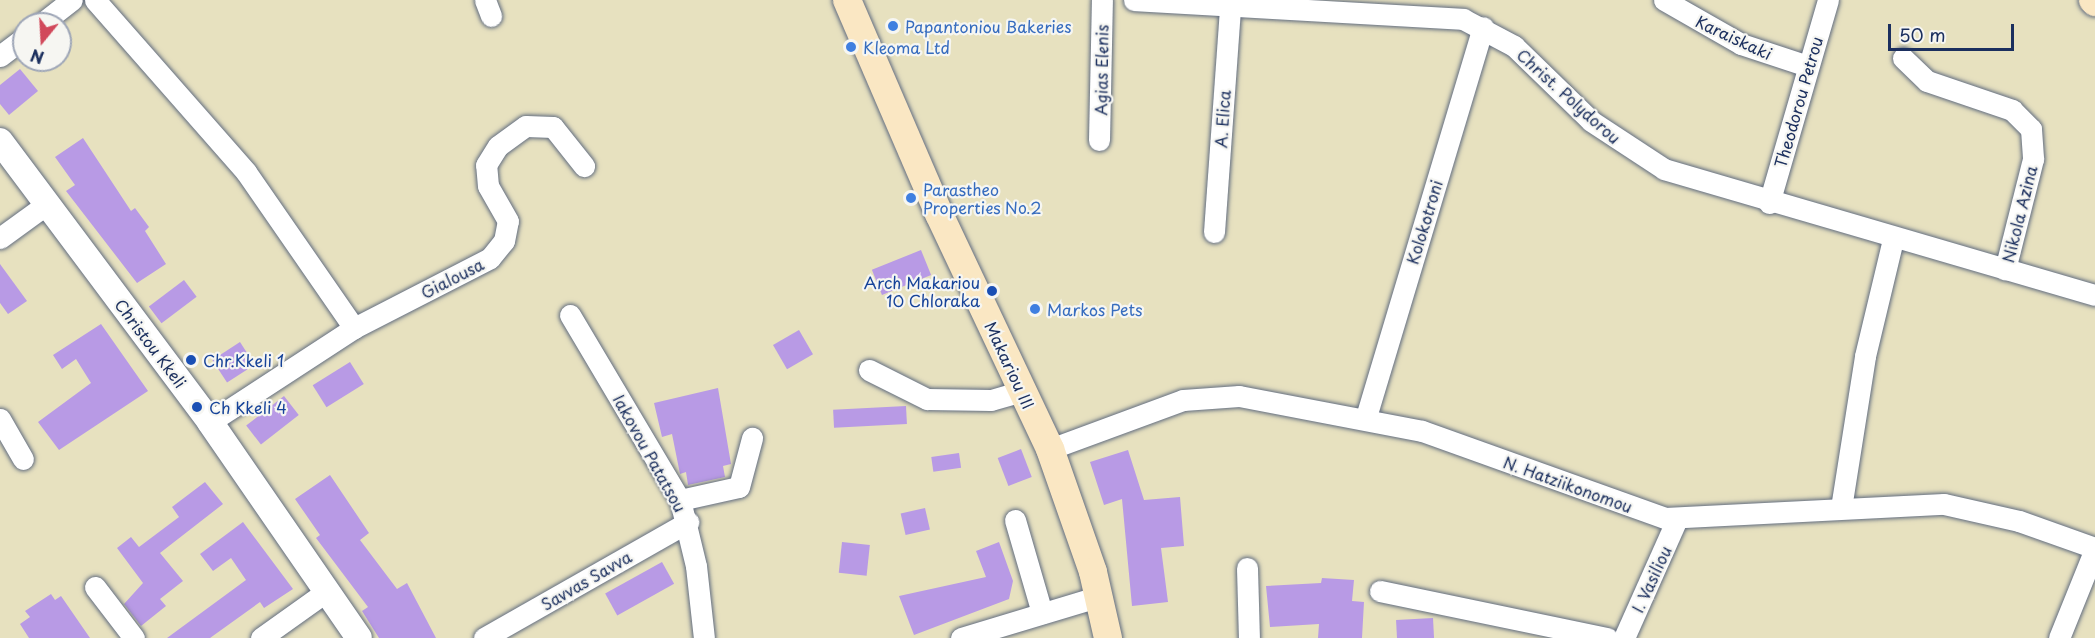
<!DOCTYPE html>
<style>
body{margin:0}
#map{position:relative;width:2095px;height:638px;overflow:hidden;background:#e7e1bf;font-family:"Playpen Sans",sans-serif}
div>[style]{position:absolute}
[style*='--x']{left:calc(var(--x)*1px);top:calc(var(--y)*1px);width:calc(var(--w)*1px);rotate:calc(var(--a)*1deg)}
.building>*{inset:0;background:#b89ae5;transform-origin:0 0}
.roads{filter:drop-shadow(0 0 2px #626d80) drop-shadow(0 0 2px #626d80)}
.minor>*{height:21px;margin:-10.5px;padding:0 10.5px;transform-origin:10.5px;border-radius:10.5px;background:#fff}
.tertiary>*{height:26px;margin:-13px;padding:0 13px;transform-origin:13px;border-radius:13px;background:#fff}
.secondary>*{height:28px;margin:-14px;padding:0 14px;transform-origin:14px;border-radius:14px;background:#fae7c3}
.dots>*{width:16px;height:16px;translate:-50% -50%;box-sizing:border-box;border:3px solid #f6f6f2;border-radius:50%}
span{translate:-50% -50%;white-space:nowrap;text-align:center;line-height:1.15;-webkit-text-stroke:4.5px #f6f6f2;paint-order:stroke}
.shop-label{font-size:16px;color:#366cbe}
.left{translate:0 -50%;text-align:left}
.street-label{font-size:16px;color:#1b2f5e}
.transit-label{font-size:16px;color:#164399}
.right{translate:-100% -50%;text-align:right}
.north{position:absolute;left:12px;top:12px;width:60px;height:60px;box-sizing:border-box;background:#f6f6f2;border:2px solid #9ea6b7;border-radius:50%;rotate:198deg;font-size:16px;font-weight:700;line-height:24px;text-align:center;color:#1b2f5e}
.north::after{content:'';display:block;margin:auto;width:21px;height:27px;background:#d1495b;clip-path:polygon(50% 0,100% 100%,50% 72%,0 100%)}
.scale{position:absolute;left:1888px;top:24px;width:126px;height:27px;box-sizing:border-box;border:3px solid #1b2f5e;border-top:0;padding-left:8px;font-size:18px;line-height:21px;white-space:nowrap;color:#1b2f5e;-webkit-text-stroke:4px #f6f6f2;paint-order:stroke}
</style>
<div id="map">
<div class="building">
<i style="clip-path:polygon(20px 69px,38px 91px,9px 115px,0 104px,0 85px)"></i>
<i style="clip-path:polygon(83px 138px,131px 211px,135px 208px,149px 227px,145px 231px,166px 264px,137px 283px,66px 191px,75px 185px,55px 157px)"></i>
<i style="left:921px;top:250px;width:27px;height:53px;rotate:68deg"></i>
<i style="clip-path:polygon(0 264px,27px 301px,8px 314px,0 303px)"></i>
<i style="left:184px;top:280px;width:21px;height:44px;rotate:53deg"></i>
<i style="clip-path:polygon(101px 324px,148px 391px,59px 450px,38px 422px,91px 383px,76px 359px,62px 369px,53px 355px)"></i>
<i style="left:799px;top:330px;width:28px;height:30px;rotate:60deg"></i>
<i style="left:240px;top:342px;width:27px;height:33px;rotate:57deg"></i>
<i style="left:350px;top:362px;width:26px;height:44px;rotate:58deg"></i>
<i style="clip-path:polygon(718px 388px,731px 464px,723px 466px,725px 477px,688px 485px,686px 472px,680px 474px,672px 434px,662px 437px,654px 403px)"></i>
<i style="left:284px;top:396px;width:24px;height:48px;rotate:52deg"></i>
<i style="left:906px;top:406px;width:18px;height:73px;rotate:87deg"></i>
<i style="left:1021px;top:449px;width:30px;height:25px;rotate:69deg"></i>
<i style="clip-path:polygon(1128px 450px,1144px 500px,1180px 497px,1184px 546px,1161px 548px,1168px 602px,1132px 606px,1122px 499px,1104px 505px,1090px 462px)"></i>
<i style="left:959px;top:453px;width:15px;height:28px;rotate:82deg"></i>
<i style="clip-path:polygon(330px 475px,369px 533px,360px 540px,397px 589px,407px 583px,436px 638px,379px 638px,362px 611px,368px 607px,316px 538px,320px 535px,295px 499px)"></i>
<i style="clip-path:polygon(205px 482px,223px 504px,160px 553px,183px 581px,160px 599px,166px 606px,141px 626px,124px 604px,143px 583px,117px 548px,131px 537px,139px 547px,179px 517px,172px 507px)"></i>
<i style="left:925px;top:508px;width:22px;height:25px;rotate:77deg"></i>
<i style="clip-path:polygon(243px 522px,293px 589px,264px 608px,260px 602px,210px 638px,167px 638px,246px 580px,231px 558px,213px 571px,200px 554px)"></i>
<i style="left:842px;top:542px;width:28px;height:31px;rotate:6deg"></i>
<i style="clip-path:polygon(999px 542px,1013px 581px,1009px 599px,914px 635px,899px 596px,986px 577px,976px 551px)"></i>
<i style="left:662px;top:562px;width:25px;height:65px;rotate:61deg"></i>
<i style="clip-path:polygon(1322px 578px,1354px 580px,1352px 601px,1364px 602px,1362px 638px,1318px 638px,1319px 624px,1270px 627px,1266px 586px,1321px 583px)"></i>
<i style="clip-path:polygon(51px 594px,55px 600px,61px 596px,90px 638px,29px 638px,20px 624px,30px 617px,25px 611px)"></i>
<i style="left:1433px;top:618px;width:20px;height:37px;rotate:87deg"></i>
</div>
<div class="roads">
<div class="minor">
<i style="--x:95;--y:0;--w:229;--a:48.7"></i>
<i style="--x:246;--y:172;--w:190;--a:55.3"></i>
<i style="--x:485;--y:0;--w:17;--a:69"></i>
<i style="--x:1134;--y:0;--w:330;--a:3.3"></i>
<i style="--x:1463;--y:19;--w:58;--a:27.9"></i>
<i style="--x:1514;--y:46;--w:107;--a:44.2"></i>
<i style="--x:1591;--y:121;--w:87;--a:33.3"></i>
<i style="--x:1664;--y:169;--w:449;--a:16.3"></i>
<i style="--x:1664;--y:0;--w:89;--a:29.7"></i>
<i style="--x:1741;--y:44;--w:71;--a:18.2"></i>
<i style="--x:41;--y:24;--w:39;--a:-38"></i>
<i style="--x:0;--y:56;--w:30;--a:-37"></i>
<i style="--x:1903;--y:58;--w:33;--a:44"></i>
<i style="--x:1927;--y:81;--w:90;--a:18.8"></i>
<i style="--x:2012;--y:110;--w:27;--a:45"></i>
<i style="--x:2031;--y:129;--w:30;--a:86"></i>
<i style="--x:2033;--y:159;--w:114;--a:104.2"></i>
<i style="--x:1099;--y:140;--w:140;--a:-88.8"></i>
<i style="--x:1769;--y:203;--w:211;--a:-73.8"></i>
<i style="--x:1214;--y:232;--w:226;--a:-85.9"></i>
<i style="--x:0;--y:238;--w:58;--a:-35.9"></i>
<i style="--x:570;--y:315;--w:215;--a:59.3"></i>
<i style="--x:680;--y:500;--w:68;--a:76.4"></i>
<i style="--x:696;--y:566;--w:72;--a:83.7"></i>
<i style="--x:869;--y:370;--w:65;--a:26.6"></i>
<i style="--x:927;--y:399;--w:64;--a:0.9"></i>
<i style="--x:991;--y:400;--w:33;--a:-16"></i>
<i style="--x:1366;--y:417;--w:407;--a:-73.3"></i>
<i style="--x:0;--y:419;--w:46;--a:60.1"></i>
<i style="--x:210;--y:422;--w:172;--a:-33.1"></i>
<i style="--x:354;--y:328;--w:153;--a:-27.2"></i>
<i style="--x:490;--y:258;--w:22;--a:-51"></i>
<i style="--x:504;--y:241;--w:20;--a:-79"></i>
<i style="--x:508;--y:221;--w:40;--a:-119.7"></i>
<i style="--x:488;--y:186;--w:21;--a:-95"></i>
<i style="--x:486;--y:165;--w:22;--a:-58"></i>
<i style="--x:498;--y:146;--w:34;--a:-36"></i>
<i style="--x:526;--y:126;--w:27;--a:2"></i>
<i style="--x:553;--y:127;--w:50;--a:51.5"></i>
<i style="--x:1050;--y:449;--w:142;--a:-20.2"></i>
<i style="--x:1183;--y:400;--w:56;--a:-4.1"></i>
<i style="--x:1239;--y:396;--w:186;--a:10.8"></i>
<i style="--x:1422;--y:431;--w:258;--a:19.7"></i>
<i style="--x:1665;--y:518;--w:279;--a:-2.9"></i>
<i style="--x:1944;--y:504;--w:77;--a:12.8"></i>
<i style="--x:2019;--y:521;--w:81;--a:19.6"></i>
<i style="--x:680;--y:500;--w:60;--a:-12.4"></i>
<i style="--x:739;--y:487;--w:51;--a:-75.1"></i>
<i style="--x:1841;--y:508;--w:154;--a:-81"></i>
<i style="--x:1865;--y:356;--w:120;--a:-76.5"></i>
<i style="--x:1015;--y:520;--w:97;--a:73.8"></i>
<i style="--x:1247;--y:568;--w:70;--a:88.4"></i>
<i style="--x:95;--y:587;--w:64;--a:52.6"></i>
<i style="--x:1380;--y:591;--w:232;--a:11.7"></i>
<i style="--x:261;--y:638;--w:81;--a:-35.5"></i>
<i style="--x:484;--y:638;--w:235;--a:-29.6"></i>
<i style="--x:961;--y:638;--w:145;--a:-16.8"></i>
<i style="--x:1624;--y:638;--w:130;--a:-66"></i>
<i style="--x:2059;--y:638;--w:96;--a:-68"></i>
</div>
<div class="tertiary">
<i style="--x:0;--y:141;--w:351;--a:53.2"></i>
<i style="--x:210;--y:422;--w:262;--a:55.4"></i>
</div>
<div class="secondary">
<i style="--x:847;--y:0;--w:233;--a:66.7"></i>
<i style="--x:939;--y:214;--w:260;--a:64.7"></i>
<i style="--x:1050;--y:449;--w:130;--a:70.7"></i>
<i style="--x:1093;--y:572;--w:68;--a:77.2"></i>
<i style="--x:2093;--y:0;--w:3;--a:45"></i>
</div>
</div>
<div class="dots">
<i style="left:893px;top:26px;background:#3f7fe0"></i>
<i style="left:851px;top:47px;background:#3f7fe0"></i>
<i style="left:911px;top:198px;background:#3f7fe0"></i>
<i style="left:992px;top:291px;background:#1a4fb4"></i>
<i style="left:1035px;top:309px;background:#3f7fe0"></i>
<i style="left:191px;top:360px;background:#1a4fb4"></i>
<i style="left:197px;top:407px;background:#1a4fb4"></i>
</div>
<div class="shop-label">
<span class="left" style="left:905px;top:26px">Papantoniou Bakeries</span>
<span class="left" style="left:863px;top:47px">Kleoma Ltd</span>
<span class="left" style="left:923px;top:198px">Parastheo<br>Properties No.2</span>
<span class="left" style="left:1047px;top:309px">Markos Pets</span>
</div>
<div class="street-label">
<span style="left:1734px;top:37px;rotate:25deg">Karaiskaki</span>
<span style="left:1101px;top:70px;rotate:-89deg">Agias Elenis</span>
<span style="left:1569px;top:96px;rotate:42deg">Christ. Polydorou</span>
<span style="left:1798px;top:102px;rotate:-74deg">Theodorou Petrou</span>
<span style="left:1222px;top:119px;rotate:-86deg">A. Elica</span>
<span style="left:2019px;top:214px;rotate:-76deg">Nikola Azina</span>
<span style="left:1424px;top:222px;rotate:-73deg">Kolokotroni</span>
<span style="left:452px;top:278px;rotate:-27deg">Gialousa</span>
<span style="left:151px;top:343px;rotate:53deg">Christou Kkeli</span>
<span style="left:1010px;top:365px;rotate:65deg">Makariou III</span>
<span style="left:650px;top:453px;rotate:61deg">Iakovou Patatsou</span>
<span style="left:1568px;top:484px;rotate:20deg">N. Hatziikonomou</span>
<span style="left:1651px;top:579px;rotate:-65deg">I. Vasiliou</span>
<span style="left:586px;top:580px;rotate:-30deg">Savvas Savva</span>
</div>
<div class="transit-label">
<span class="right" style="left:980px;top:291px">Arch Makariou<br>10 Chloraka</span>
<span class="left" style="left:203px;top:360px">Chr.Kkeli 1</span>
<span class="left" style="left:209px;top:407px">Ch Kkeli 4</span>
</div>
<div class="north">N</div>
<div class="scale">50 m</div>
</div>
